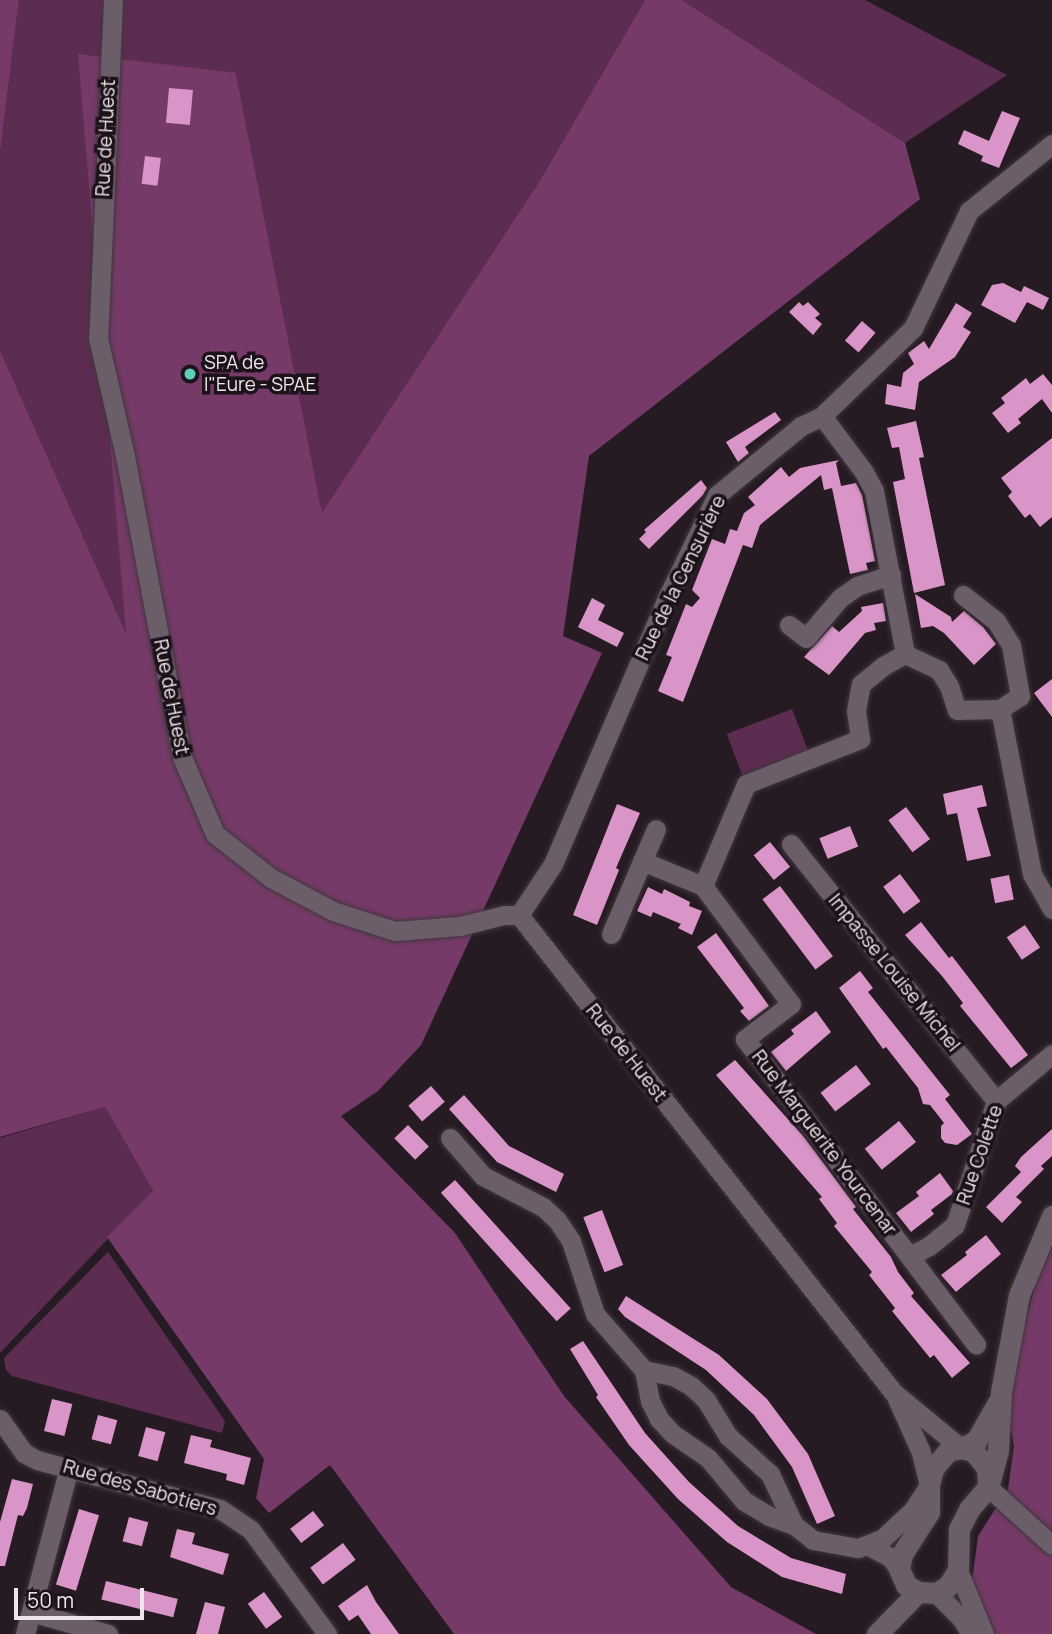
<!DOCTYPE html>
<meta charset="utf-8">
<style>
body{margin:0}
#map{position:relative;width:1052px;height:1634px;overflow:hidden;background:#271b23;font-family:Manrope,sans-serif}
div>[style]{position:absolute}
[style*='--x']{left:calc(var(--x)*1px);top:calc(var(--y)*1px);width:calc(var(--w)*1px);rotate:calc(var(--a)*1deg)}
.green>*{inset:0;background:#5d2c51;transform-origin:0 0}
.forest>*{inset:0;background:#763a68}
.building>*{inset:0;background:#d995c7;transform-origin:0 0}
.roads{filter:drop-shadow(0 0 2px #40373d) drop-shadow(0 0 2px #40373d)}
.street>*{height:19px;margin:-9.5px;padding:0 9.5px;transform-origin:9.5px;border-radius:9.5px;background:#6c5e68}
.secondary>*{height:21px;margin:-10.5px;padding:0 10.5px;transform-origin:10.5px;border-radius:10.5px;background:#6c5e68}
.dots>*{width:19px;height:19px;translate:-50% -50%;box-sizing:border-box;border:4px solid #1d121a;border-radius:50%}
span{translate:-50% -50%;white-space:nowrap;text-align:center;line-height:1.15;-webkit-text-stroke:7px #1d121a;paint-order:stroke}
.street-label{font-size:19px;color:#eee6ec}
.poi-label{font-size:19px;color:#eee6ec}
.left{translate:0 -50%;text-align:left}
.scale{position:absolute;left:14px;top:1588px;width:130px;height:32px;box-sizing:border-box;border:4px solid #eee6ec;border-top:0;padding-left:9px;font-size:21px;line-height:24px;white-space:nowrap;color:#eee6ec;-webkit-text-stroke:5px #1d121a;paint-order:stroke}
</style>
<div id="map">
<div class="green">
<i style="clip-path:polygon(19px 0,645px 0,539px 182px,322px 514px,236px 73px,127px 635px,0 350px,0 154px)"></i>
<i style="clip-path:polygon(682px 0,865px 0,1007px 75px,905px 143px)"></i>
<i style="left:792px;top:709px;width:44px;height:70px;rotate:69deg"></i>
<i style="clip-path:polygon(105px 1107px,153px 1191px,0 1353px,0 1138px)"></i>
<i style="clip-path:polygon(108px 1252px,225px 1421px,222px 1433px,12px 1376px,6px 1370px,4px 1358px)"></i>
</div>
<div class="forest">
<i style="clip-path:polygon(0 0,19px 0,0 154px)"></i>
<i style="clip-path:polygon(645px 0,682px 0,905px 143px,920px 199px,589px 456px,563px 636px,602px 653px,421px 1045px,378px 1091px,341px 1116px,455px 1233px,564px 1396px,731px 1587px,816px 1634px,454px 1634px,330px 1465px,269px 1513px,256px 1498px,264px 1459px,107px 1237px,153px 1191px,105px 1107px,0 1137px,0 350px,126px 633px,78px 54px,236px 73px,322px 513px,539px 182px)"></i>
<i style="clip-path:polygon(1052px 1247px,1052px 1634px,965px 1634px,978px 1536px,1008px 1489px,1014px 1445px,1008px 1418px,1021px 1339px,1039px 1270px)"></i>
</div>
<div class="building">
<i style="left:169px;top:88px;width:24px;height:35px;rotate:5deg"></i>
<i style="clip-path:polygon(1002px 111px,1020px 118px,999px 168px,981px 161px,983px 156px,958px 144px,964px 130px,989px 141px)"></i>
<i style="left:145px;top:156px;width:16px;height:28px;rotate:7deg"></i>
<i style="clip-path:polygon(1003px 283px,1021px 292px,1024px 286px,1049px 298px,1043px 310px,1027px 302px,1015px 323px,981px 305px,992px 285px)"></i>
<i style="clip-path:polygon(799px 302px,803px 306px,808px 302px,820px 314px,815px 318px,822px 324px,813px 335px,789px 312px)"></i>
<i style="clip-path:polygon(956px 303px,972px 313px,963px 327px,971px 332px,955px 357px,919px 382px,915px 410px,885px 404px,887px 384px,901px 387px,903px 373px,914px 364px,908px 353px,924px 341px,929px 349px)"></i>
<i style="left:862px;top:321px;width:18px;height:26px;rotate:41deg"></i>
<i style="clip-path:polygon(1043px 374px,1052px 385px,1052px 413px,1042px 399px,1018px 419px,1021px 423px,1008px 433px,992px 413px,1005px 403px,1001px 398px,1026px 378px,1030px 384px)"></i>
<i style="clip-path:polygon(775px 412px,781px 420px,745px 447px,749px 453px,738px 462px,726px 442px)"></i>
<i style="clip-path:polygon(916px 421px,924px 457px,919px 458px,945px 585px,914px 593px,893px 482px,905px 479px,899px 447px,892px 448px,887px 428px)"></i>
<i style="clip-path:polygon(1052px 438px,1052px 517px,1040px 527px,1030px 514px,1025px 518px,1008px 496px,1012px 492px,1001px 478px)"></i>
<i style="clip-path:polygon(839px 460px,836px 463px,841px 486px,856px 483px,862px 495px,875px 561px,866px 563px,868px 570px,850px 574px,832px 488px,824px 490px,821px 475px,760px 525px,752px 548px,743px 545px,683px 702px,658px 691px,672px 657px,666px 655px,686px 604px,692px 607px,700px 598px,692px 590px,712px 539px,725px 544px,730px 529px,737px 531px,744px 513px,755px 505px,748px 497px,781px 467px,789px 477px,800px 468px)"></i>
<i style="clip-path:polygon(701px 480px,707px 488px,703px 495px,649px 549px,639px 539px,646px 532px,644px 530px)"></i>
<i style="clip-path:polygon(915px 594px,951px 617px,952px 622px,964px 611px,983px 627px,996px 644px,974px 665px,944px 633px,933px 626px,921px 628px)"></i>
<i style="clip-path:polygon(592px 598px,605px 605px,598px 620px,624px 633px,617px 647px,578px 627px)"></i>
<i style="clip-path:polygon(883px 603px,886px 621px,874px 623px,876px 630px,865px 633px,829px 675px,804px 657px,832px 626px,839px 632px,862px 611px,861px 607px)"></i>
<i style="clip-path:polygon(1052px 679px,1052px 717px,1034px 693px)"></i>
<i style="clip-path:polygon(982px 785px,987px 806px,977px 808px,991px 856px,967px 861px,957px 813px,947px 815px,943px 794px)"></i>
<i style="clip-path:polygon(617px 804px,640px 813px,616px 868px,619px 870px,597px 925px,573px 915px)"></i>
<i style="left:906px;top:807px;width:40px;height:22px;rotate:53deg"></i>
<i style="left:850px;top:826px;width:22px;height:33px;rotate:68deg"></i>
<i style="left:770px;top:842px;width:32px;height:21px;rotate:51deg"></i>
<i style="left:900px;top:874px;width:34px;height:21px;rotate:53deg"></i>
<i style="left:1009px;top:875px;width:25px;height:19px;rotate:79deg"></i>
<i style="left:780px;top:886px;width:88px;height:22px;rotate:53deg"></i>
<i style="clip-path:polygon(648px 887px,662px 894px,664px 889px,690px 902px,689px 906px,702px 911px,692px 935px,678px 928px,681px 924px,653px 912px,651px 917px,637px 911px)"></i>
<i style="clip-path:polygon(921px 922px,949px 958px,952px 956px,1028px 1055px,1011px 1068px,960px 1006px,963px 1003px,942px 976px,905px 935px)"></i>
<i style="left:1025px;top:925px;width:27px;height:22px;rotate:56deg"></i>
<i style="clip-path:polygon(716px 933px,769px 1006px,749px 1021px,740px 1011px,744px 1008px,697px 947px)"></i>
<i style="clip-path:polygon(860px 971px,873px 988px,868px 992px,950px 1095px,945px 1099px,972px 1134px,957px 1145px,945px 1143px,941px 1138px,941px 1126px,944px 1123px,930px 1105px,923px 1104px,918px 1088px,886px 1047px,883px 1049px,839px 988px)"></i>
<i style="clip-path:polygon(816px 1011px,831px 1032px,786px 1071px,771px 1052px,794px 1034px,791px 1030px)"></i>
<i style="clip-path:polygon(735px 1060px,804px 1137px,856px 1207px,853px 1209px,891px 1257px,898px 1272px,914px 1293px,911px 1296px,970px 1363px,952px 1378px,934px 1355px,930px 1358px,892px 1311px,895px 1308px,869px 1275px,872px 1272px,834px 1226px,837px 1223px,819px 1199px,822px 1197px,716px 1075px)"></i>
<i style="left:856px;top:1065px;width:24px;height:45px;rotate:52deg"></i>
<i style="left:431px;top:1086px;width:21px;height:30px;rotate:49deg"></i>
<i style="clip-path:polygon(464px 1095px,509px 1146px,564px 1174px,556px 1192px,497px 1162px,449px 1109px)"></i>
<i style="left:899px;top:1121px;width:27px;height:44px;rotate:51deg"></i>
<i style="left:408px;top:1125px;width:30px;height:19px;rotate:46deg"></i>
<i style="clip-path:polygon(1052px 1129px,1052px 1156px,1041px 1166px,1044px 1169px,1016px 1197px,1022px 1202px,1002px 1223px,986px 1207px,1021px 1172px,1015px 1166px,1021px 1157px)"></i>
<i style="clip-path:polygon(940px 1173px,953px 1191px,952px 1194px,931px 1210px,934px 1214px,911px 1232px,896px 1213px,919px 1196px,916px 1192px)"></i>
<i style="left:455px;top:1180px;width:173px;height:19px;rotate:48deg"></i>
<i style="left:602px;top:1210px;width:59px;height:20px;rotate:69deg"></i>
<i style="clip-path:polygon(986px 1235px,1001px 1254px,956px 1292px,941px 1275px,967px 1255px,965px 1252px)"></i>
<i style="clip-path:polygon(626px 1296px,719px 1355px,767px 1399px,808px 1454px,835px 1516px,817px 1524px,792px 1467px,754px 1415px,706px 1370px,625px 1317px,618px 1309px)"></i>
<i style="clip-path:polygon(583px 1341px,645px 1433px,689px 1482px,738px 1526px,791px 1558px,846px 1574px,842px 1594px,782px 1577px,727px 1542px,678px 1499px,629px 1445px,596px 1397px,598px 1395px,570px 1349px)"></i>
<i style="left:52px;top:1399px;width:21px;height:33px;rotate:14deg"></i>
<i style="left:98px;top:1415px;width:20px;height:25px;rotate:15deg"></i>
<i style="left:146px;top:1427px;width:20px;height:30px;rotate:15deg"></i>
<i style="clip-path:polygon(191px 1435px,212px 1440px,210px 1447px,251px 1458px,244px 1485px,226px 1480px,227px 1474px,184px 1463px)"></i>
<i style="clip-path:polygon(12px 1479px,33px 1484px,27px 1508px,23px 1516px,18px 1515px,5px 1566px,0 1566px,0 1522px)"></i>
<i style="left:79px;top:1509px;width:21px;height:79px;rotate:17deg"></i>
<i style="left:313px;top:1511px;width:18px;height:29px;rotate:52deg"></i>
<i style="left:129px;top:1517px;width:20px;height:25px;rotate:15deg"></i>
<i style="clip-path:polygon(177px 1529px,195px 1533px,192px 1544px,229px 1554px,223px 1575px,170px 1557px)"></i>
<i style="left:343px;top:1543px;width:21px;height:41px;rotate:53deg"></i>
<i style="left:106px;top:1581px;width:74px;height:19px;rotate:14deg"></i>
<i style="clip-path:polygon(367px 1585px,376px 1602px,399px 1634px,371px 1634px,358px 1615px,349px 1621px,338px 1606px)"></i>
<i style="left:264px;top:1592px;width:31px;height:20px;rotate:54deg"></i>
<i style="clip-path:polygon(205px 1602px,225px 1607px,218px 1634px,196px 1634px)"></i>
</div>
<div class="roads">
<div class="street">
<i style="--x:113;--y:0;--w:338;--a:92.5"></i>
<i style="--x:98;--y:338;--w:121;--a:77.1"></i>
<i style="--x:125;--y:456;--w:306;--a:79.3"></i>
<i style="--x:182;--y:757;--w:84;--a:66.8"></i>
<i style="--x:215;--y:834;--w:71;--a:38.2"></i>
<i style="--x:271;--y:878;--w:70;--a:28"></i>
<i style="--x:333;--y:911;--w:65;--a:17.9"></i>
<i style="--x:395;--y:931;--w:65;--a:-4.4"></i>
<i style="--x:460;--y:926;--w:45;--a:-14"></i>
<i style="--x:504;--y:915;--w:15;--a:0"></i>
<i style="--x:519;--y:915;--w:606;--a:51.9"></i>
<i style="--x:893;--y:1392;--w:88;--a:39.5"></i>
<i style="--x:822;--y:416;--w:70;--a:53.1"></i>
<i style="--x:864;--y:472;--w:21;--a:62"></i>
<i style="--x:874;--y:491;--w:166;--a:79.2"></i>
<i style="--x:789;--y:625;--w:21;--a:37"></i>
<i style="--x:806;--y:638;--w:52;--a:-49.6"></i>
<i style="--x:840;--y:598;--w:21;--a:-35"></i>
<i style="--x:857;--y:586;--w:36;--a:-18"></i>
<i style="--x:905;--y:654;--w:38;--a:25"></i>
<i style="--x:939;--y:670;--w:19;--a:58"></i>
<i style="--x:949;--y:686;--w:25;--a:72"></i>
<i style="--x:957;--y:710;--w:43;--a:-1.3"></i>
<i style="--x:1000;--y:709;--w:24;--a:-33"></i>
<i style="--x:1020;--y:696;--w:52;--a:-100"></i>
<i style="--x:1011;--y:645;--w:28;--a:-122"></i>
<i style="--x:996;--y:621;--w:42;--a:-141.8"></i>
<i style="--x:1000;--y:709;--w:168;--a:79"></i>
<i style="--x:1032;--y:874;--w:40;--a:60.3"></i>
<i style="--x:791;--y:844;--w:329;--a:51.4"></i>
<i style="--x:642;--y:861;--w:66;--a:22.3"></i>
<i style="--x:703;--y:886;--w:147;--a:53.3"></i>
<i style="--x:791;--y:1004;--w:58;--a:142.7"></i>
<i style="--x:745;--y:1039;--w:383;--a:52.9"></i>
<i style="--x:703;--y:886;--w:111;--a:-67.1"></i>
<i style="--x:746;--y:784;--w:123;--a:-21.5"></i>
<i style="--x:860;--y:739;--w:28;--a:-98"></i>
<i style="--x:856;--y:711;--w:27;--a:-80"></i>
<i style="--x:861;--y:684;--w:28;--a:-39"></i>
<i style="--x:883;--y:666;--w:25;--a:-29"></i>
<i style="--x:519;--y:915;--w:61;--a:-56.3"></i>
<i style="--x:553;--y:864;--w:294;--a:-66.8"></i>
<i style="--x:669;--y:594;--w:110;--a:-64.1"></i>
<i style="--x:717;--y:495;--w:109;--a:-39.4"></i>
<i style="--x:801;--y:426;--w:23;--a:-25"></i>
<i style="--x:822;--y:416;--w:127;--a:-44"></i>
<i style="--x:913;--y:328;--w:130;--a:-64.4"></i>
<i style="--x:969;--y:211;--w:107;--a:-38.9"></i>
<i style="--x:611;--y:934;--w:114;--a:-66.8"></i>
<i style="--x:450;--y:1138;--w:50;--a:49"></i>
<i style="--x:483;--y:1176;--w:68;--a:27.3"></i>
<i style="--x:543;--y:1207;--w:19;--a:43"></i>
<i style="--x:557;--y:1220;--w:25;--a:56"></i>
<i style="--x:571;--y:1241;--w:77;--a:71.8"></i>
<i style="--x:595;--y:1314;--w:74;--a:48.8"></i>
<i style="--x:644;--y:1370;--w:32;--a:79"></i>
<i style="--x:650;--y:1401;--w:20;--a:63"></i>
<i style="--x:659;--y:1419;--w:21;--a:47"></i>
<i style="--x:673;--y:1434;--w:42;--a:34.4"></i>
<i style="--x:708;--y:1458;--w:56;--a:50.1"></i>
<i style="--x:744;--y:1501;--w:29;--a:31"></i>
<i style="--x:769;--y:1516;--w:27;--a:20"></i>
<i style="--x:794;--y:1525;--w:24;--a:38"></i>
<i style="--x:813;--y:1540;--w:46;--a:10.1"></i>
<i style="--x:858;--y:1548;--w:26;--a:-21"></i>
<i style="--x:882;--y:1539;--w:42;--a:-43.1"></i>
<i style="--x:913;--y:1510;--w:30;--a:-57"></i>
<i style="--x:929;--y:1485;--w:36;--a:-104"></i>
<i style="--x:920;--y:1450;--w:56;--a:-114.3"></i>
<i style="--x:910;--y:1256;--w:21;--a:-28"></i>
<i style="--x:929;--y:1246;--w:33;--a:-39"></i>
<i style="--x:955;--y:1225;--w:131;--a:-71.7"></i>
<i style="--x:996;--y:1101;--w:73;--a:-40"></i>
<i style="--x:644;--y:1370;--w:30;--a:12"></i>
<i style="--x:673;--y:1376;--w:21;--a:29"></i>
<i style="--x:691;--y:1386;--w:21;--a:43"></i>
<i style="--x:706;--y:1400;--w:42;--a:58.6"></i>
<i style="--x:728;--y:1436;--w:57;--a:42.1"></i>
<i style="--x:770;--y:1474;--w:56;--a:64.8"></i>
<i style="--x:0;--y:1419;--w:42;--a:54.8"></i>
<i style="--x:24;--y:1453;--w:15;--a:28"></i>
<i style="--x:37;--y:1460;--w:189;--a:15"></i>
<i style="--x:220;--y:1509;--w:37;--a:34"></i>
<i style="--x:251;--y:1530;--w:129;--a:53.8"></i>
<i style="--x:988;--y:1487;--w:86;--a:42.2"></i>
<i style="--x:869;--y:1546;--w:24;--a:28"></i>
<i style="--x:890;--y:1557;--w:15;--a:53"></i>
<i style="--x:958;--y:1570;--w:69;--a:67.9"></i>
<i style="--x:936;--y:1593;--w:35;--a:45"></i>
<i style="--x:961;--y:1618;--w:19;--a:58"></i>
<i style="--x:31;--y:1612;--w:80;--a:15.9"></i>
<i style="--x:25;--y:1634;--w:173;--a:-75.2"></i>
</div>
<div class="secondary">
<i style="--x:961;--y:1448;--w:17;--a:-25"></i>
<i style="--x:976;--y:1441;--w:43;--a:-60.4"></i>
<i style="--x:989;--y:1484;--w:34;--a:-75"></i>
<i style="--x:998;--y:1451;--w:59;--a:-87.1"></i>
<i style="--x:1001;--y:1392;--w:99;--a:-79.5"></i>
<i style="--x:1019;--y:1295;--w:86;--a:-67.3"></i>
<i style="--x:877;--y:1634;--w:59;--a:-45.7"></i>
<i style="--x:918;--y:1592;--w:18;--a:3"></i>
<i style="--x:936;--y:1593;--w:14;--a:-30"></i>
<i style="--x:948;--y:1586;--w:19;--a:-58"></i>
<i style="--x:958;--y:1570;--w:41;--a:-88.6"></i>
<i style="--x:959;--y:1529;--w:22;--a:-63"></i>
<i style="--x:969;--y:1509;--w:29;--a:-49"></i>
<i style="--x:988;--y:1487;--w:19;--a:-93"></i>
<i style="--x:987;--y:1468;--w:22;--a:-129"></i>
<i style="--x:973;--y:1451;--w:12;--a:-166"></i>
<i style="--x:961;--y:1448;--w:13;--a:167"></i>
<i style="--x:948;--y:1451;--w:23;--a:130"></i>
<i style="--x:933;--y:1469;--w:16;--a:104"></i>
<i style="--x:929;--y:1485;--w:27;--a:90"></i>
<i style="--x:929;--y:1512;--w:50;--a:122.7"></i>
<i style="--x:902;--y:1554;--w:15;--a:101"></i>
<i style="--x:899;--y:1569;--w:17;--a:66"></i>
<i style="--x:906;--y:1585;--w:14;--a:30"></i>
</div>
</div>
<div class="dots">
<i style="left:190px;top:374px;background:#5dceb9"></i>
</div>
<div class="street-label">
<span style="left:106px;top:138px;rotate:-87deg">Rue de Huest</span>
<span style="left:681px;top:578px;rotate:-64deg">Rue de la Censurière</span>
<span style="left:171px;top:697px;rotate:79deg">Rue de Huest</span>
<span style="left:894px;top:973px;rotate:51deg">Impasse Louise Michel</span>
<span style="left:626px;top:1053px;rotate:52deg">Rue de Huest</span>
<span style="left:824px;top:1143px;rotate:53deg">Rue Marguerite Yourcenar</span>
<span style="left:980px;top:1155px;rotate:-71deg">Rue Colette</span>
<span style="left:140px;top:1488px;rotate:16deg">Rue des Sabotiers</span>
</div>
<div class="poi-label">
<span class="left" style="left:204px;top:374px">SPA de<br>l"Eure - SPAE</span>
</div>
<div class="scale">50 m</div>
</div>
